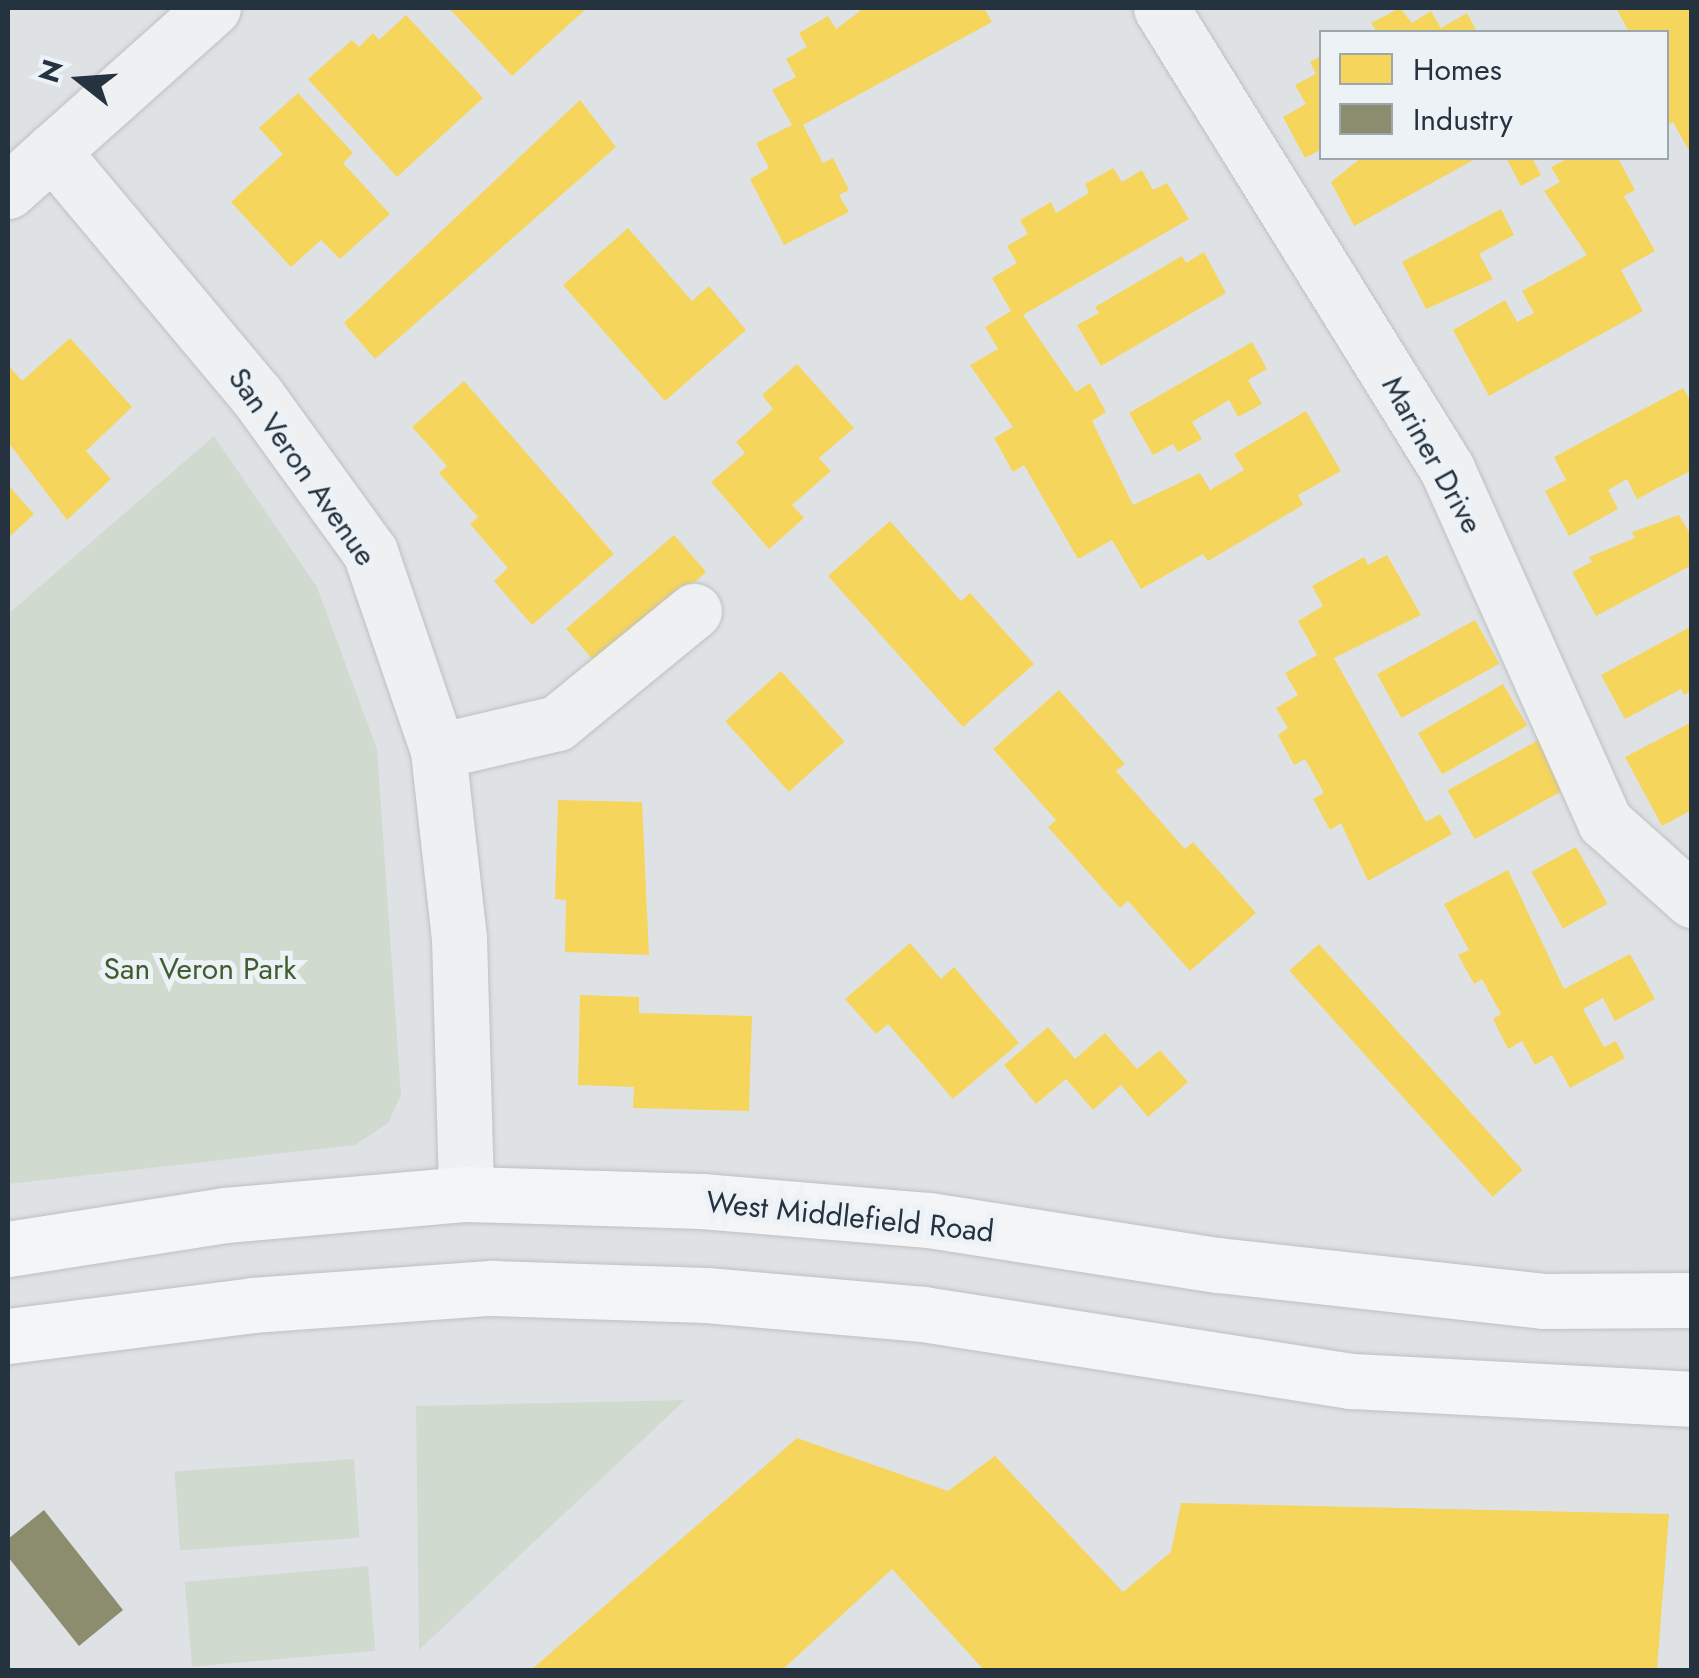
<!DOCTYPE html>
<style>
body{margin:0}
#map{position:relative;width:1699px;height:1678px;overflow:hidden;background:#dfe2e5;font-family:Jost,sans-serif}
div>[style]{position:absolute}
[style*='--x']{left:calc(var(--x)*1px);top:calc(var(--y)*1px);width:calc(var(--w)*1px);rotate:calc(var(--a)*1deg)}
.green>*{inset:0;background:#d1dacf;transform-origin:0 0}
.homes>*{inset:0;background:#f6d55c;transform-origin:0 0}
.industry>*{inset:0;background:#8c8c6e}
.roads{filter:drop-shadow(0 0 2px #bdc0c3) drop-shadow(0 0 2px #bdc0c3)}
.minor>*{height:55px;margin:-27.5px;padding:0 27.5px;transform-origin:27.5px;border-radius:27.5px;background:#eff0f2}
.major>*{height:55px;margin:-27.5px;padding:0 27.5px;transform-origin:27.5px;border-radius:27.5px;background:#f3f5f6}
span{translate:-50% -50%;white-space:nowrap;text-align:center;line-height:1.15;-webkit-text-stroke:10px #ecf2f6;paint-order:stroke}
.street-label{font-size:30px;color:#253340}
.park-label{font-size:30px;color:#405d30}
.frame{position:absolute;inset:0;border:10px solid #253340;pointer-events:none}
.legend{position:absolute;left:1319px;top:30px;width:350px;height:130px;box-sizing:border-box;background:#ecf2f6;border:2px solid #9ca6ad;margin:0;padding:12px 18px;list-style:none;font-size:30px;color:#253340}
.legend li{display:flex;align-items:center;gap:20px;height:50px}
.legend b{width:50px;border:2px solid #9ca6ad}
.north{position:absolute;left:30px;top:30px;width:100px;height:100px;-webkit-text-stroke:8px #ecf2f6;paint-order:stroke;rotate:287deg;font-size:28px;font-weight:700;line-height:40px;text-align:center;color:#253340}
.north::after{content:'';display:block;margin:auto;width:35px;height:45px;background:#253340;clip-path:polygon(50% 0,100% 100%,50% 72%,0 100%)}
</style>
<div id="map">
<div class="green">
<i style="clip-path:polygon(214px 436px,317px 587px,377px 749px,401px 1095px,388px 1123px,355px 1145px,8px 1184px,8px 614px)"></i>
<i style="clip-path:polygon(685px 1400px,419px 1650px,416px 1406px)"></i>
<i style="left:354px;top:1459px;width:79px;height:180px;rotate:86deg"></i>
<i style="left:368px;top:1566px;width:85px;height:184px;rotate:85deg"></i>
</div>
<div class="homes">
<i style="clip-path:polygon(449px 8px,587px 8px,512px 76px)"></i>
<i style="clip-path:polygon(864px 8px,984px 8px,992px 22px,803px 125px,823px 163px,833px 158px,849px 190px,839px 195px,849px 212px,784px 245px,750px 179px,769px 168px,756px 143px,792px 125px,772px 90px,796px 77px,786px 59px,807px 47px,799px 33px,828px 16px,836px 29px)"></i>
<i style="clip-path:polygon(1400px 8px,1412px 23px,1431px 11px,1441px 28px,1467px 13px,1477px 32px,1377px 32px,1371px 23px)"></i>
<i style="clip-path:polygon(1616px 8px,1692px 8px,1692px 156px,1673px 122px,1666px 126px,1666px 32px,1629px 32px)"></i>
<i style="clip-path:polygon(406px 15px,483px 98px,397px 177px,308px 79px,352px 40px,359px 47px,373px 33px,379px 40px)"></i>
<i style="clip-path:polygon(1322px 55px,1322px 149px,1305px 158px,1283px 117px,1306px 104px,1295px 85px,1316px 74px,1310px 62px)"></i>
<i style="clip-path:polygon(298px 93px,353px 153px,343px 163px,390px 214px,340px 259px,321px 240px,291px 267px,231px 202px,283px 154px,259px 128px)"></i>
<i style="clip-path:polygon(580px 100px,616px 147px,375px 359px,344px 323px)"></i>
<i style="clip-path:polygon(1361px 158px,1477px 158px,1354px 226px,1331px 182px)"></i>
<i style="clip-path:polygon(1506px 158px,1532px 158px,1541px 175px,1521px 186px)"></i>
<i style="clip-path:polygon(1569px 158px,1618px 158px,1635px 190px,1624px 196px,1655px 251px,1621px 270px,1643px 311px,1489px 396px,1453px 330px,1505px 300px,1517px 322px,1534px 313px,1522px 291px,1587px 255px,1544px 191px,1560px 182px,1551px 167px)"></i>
<i style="clip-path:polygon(1113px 168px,1122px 182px,1142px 170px,1153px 190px,1167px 183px,1189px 219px,1023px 315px,1076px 392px,1090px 383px,1106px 412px,1092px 421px,1133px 505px,1200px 473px,1210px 490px,1244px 470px,1234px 454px,1306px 411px,1341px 471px,1298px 495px,1303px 505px,1208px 561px,1203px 554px,1141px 589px,1112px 540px,1078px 559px,1024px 465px,1013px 472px,994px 438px,1013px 427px,970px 365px,998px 349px,985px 327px,1011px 311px,992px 278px,1017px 263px,1007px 246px,1028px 234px,1020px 220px,1051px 202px,1056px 213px,1089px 193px,1085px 184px)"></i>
<i style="clip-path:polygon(1501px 209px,1514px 235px,1479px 254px,1493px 279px,1426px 309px,1402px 262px)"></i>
<i style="clip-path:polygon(628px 228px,692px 301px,709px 286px,746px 330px,665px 401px,563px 285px)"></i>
<i style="clip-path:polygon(1204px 252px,1226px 293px,1101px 366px,1077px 325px,1099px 313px,1095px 307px,1182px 256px,1186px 263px)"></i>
<i style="clip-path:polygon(70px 338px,132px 407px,86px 451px,111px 479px,67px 520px,8px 442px,8px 365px,22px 381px)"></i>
<i style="clip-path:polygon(1252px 342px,1267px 369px,1248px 380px,1262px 404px,1238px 417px,1229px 400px,1192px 422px,1202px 439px,1178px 452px,1173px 444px,1153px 455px,1129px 413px)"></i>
<i style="clip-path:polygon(797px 364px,854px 428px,819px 458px,831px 471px,792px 505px,804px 518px,769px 549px,711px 482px,745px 453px,736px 442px,773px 409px,762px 395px)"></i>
<i style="clip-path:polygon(464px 381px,614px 554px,532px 625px,494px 581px,508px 568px,470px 524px,478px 517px,439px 473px,447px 466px,412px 427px)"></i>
<i style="clip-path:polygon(1683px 388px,1692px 404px,1692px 470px,1637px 499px,1627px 479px,1608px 490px,1618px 509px,1569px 536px,1545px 491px,1566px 480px,1554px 457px)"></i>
<i style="clip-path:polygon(8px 485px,34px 514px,8px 538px)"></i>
<i style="clip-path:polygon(1679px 515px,1692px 537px,1692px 565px,1596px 616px,1572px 572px,1592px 562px,1589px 557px,1635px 538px,1632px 532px)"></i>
<i style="clip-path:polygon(890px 521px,961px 601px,970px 593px,1034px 664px,963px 727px,828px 576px)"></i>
<i style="left:674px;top:535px;width:49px;height:143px;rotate:49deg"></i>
<i style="clip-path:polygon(1387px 555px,1421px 615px,1334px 658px,1426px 822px,1440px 814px,1452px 834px,1368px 881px,1341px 823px,1330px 830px,1313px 799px,1324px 793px,1305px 759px,1294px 765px,1278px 735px,1288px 728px,1276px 708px,1298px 695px,1285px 673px,1317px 655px,1298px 621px,1323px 606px,1312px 586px,1364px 557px,1368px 565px)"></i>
<i style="left:1475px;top:620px;width:50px;height:112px;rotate:61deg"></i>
<i style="clip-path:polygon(1692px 626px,1692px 690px,1684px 695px,1681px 689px,1625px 719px,1601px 675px)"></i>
<i style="left:781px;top:671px;width:95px;height:75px;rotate:48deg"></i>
<i style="left:1503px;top:684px;width:48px;height:98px;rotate:60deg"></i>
<i style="clip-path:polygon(1059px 690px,1125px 764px,1116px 771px,1185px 849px,1193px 842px,1256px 913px,1190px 971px,1128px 901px,1120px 908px,1048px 827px,1056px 820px,993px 749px)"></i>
<i style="clip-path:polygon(1692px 722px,1692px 810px,1662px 826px,1625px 757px)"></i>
<i style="left:1542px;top:738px;width:56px;height:108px;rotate:61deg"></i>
<i style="clip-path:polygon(558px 800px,642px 802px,649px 955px,565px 952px,566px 900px,555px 899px)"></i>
<i style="left:1576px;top:847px;width:65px;height:51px;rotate:61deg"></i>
<i style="clip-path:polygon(1508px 870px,1564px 989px,1630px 954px,1655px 999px,1615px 1021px,1603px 998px,1583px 1009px,1604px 1047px,1616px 1041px,1625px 1058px,1570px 1088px,1552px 1055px,1535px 1065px,1522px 1041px,1508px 1049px,1493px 1019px,1501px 1014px,1482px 979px,1474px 984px,1458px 955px,1469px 950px,1444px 904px)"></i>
<i style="clip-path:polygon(910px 943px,941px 979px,954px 967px,1019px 1043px,953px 1099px,888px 1024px,876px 1034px,845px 999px)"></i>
<i style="left:1319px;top:944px;width:304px;height:40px;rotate:48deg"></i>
<i style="clip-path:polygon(580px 995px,639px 997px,639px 1013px,752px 1016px,749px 1111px,633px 1108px,634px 1087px,578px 1085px)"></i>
<i style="clip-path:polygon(1048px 1027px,1075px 1059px,1105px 1033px,1137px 1069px,1160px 1050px,1188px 1082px,1148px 1117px,1121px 1085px,1093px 1110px,1066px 1079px,1036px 1104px,1004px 1065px)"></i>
<i style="clip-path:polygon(797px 1438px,948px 1491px,995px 1456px,1123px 1592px,1171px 1552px,1181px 1503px,1669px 1514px,1657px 1670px,984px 1670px,892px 1569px,782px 1670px,531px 1670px)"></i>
</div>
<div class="industry">
<i style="clip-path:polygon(44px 1510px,123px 1610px,79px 1646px,8px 1557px,8px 1539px)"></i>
</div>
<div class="roads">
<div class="minor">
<i style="--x:1161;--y:8;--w:543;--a:58.18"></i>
<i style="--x:1447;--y:469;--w:387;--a:65.9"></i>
<i style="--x:1605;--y:822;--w:117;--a:41.9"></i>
<i style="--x:52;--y:151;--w:319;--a:50.1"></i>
<i style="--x:257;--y:396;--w:193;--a:54.1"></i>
<i style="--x:370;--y:552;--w:210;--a:71.1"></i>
<i style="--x:438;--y:751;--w:187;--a:83.6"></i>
<i style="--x:459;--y:937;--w:257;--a:88.4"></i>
<i style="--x:8;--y:191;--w:275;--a:-41.8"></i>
<i style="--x:438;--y:751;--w:122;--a:-13.2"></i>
<i style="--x:557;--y:723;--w:177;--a:-39.3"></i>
</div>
<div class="major">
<i style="--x:8;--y:1249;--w:220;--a:-8.9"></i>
<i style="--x:225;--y:1215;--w:242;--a:-5"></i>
<i style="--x:466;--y:1194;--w:236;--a:1.7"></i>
<i style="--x:702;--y:1201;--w:228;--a:4.8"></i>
<i style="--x:929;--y:1220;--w:292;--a:8.9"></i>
<i style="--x:1218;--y:1265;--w:327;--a:6.3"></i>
<i style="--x:1543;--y:1301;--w:149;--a:-0.4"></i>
<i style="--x:8;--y:1336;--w:246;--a:-7.2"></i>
<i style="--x:252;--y:1305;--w:241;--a:-4.1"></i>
<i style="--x:492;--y:1288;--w:214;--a:1.9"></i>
<i style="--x:706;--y:1295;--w:218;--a:5"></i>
<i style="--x:923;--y:1314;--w:433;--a:8.9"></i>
<i style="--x:1351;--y:1381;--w:341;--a:3"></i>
</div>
</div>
<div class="street-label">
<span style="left:1432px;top:455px;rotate:61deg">Mariner Drive</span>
<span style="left:302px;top:467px;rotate:55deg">San Veron Avenue</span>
<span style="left:850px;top:1217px;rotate:6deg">West Middlefield Road</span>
</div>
<div class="park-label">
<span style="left:200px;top:969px">San Veron Park</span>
</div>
<div class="frame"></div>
<ul class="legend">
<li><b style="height:28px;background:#f6d55c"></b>Homes</li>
<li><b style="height:28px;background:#8c8c6e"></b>Industry</li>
</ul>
<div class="north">N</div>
</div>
